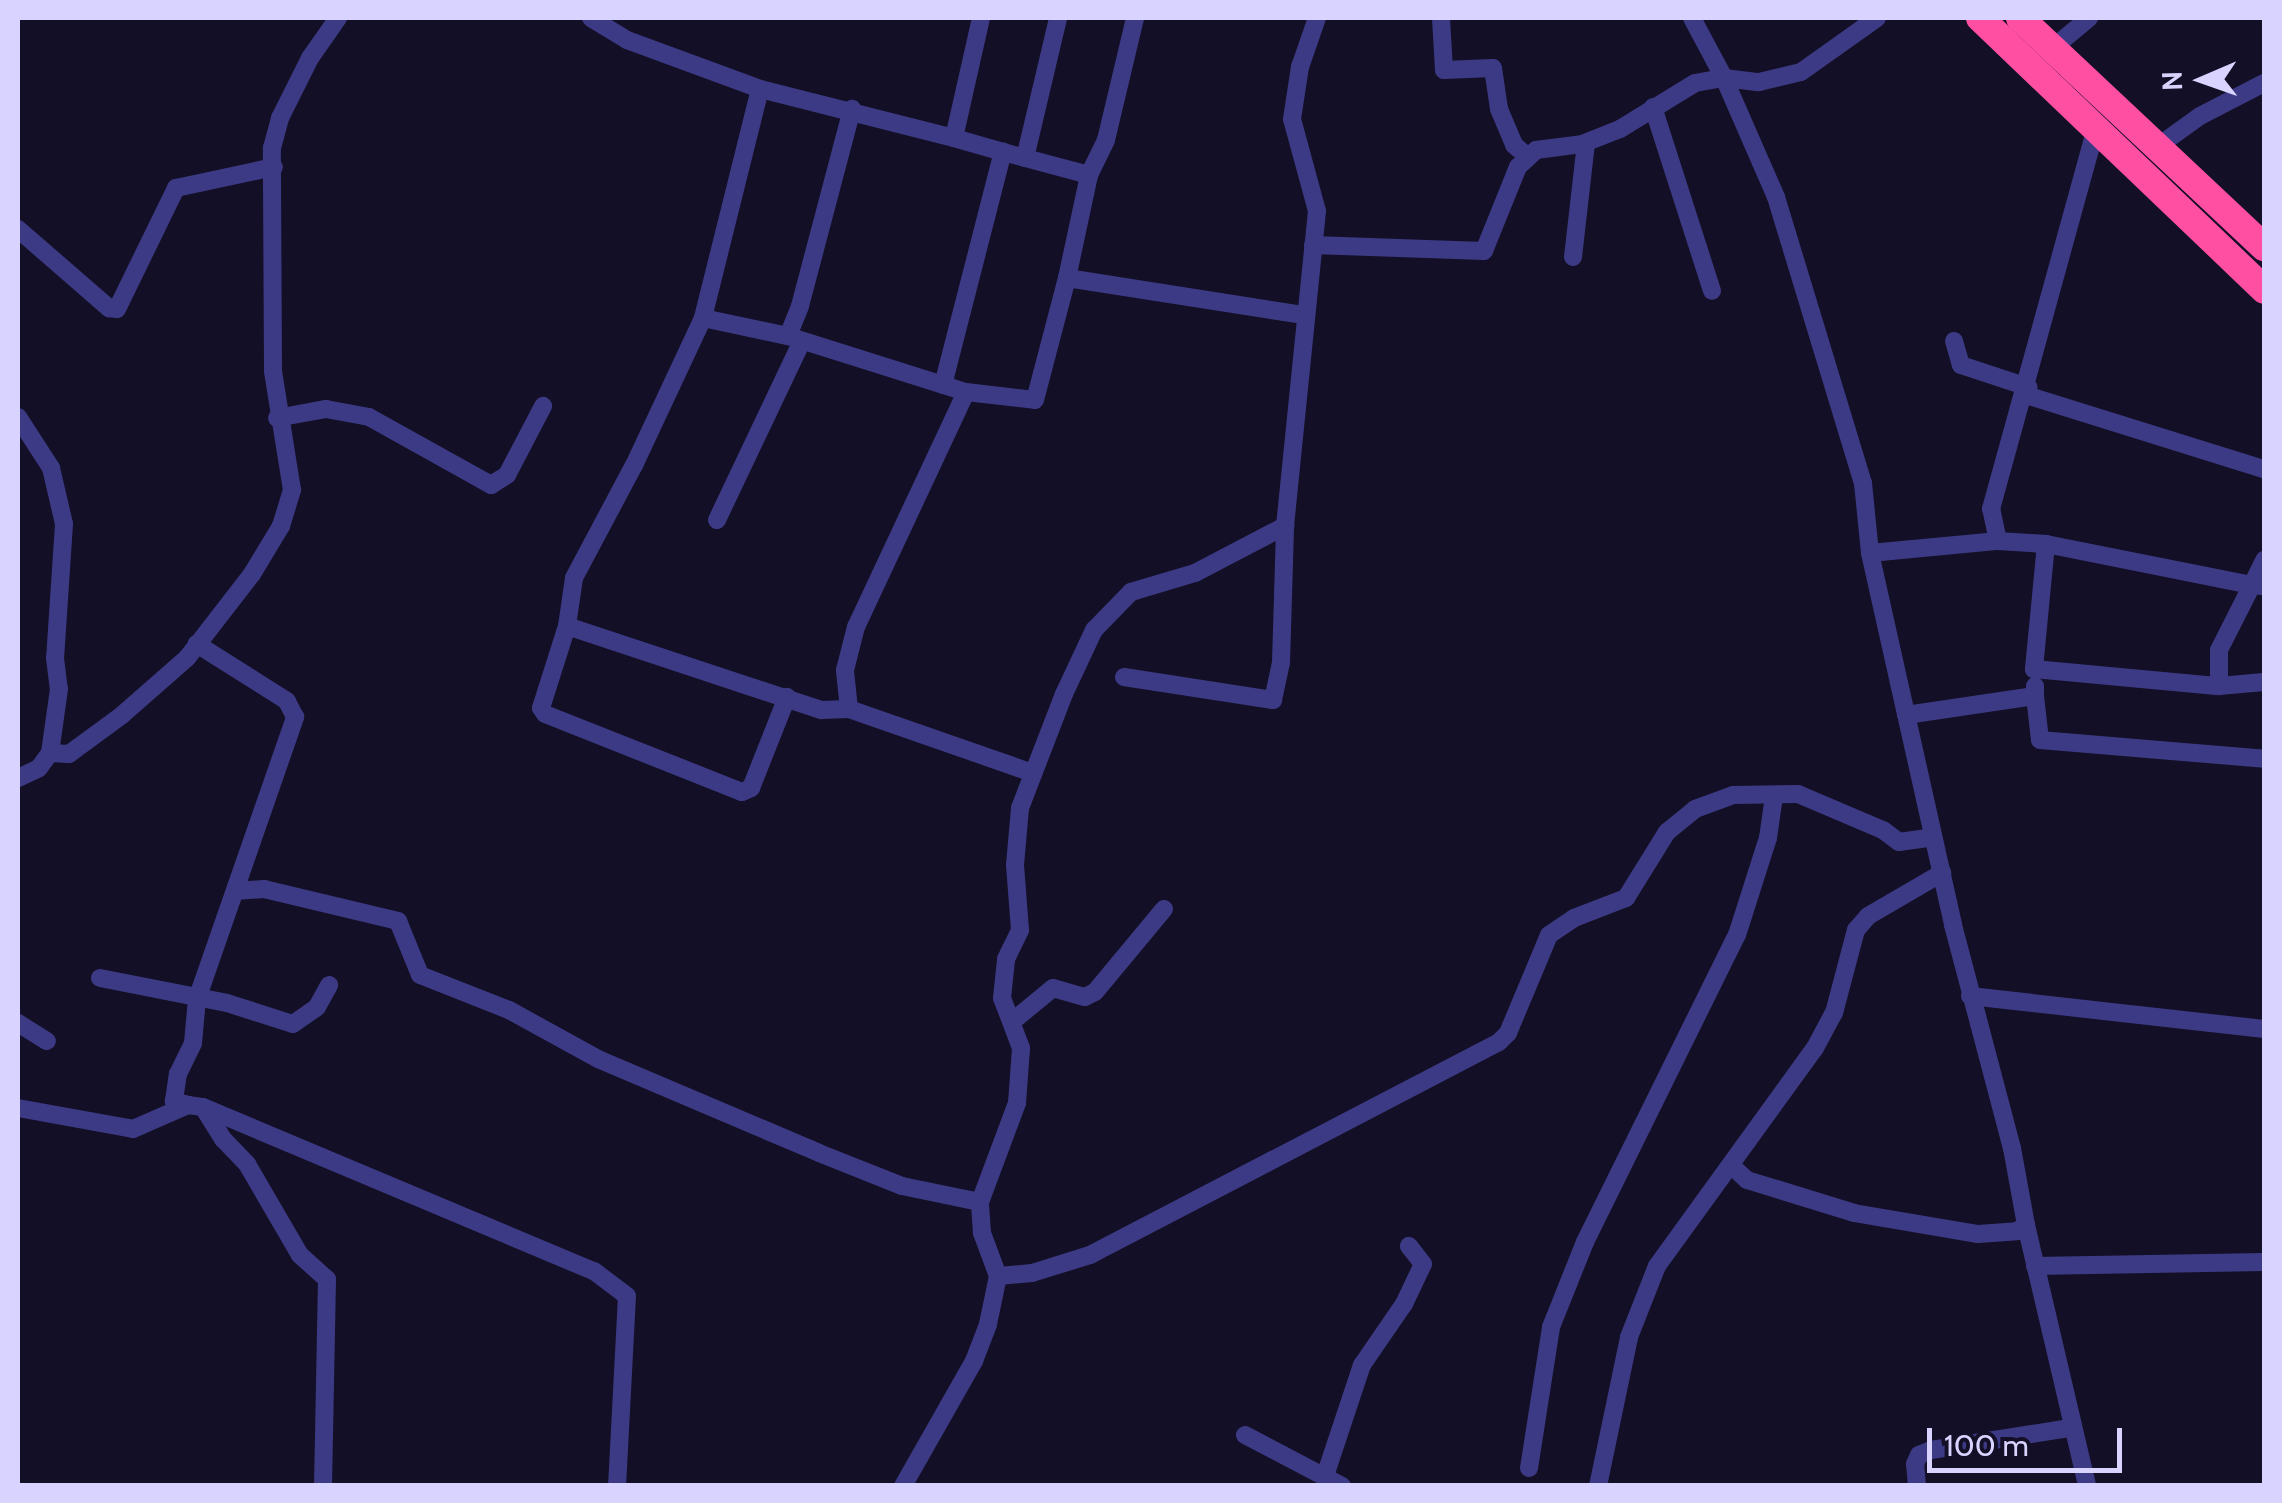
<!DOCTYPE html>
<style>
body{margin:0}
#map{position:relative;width:2282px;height:1503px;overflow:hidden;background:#130f26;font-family:Cabin,sans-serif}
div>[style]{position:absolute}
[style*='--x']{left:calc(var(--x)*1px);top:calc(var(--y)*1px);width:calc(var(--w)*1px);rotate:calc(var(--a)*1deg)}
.minor>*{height:18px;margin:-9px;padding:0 9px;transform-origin:9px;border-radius:9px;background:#3d3a85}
.highway>*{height:28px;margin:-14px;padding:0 14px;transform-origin:14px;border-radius:14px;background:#ff4fa3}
span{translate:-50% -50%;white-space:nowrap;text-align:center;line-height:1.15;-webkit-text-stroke:8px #130f26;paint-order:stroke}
.frame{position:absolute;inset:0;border:20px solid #d9d4ff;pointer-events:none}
.north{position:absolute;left:2152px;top:30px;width:100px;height:100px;-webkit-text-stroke:8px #130f26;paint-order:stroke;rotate:268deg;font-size:28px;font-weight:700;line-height:40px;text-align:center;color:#d9d4ff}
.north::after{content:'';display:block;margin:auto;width:35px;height:45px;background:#d9d4ff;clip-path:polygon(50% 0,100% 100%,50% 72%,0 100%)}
.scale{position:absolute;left:1927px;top:1428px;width:195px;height:45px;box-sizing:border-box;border:5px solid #d9d4ff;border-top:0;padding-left:12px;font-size:30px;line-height:35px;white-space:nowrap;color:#d9d4ff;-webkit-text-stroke:8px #130f26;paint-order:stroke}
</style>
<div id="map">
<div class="minor">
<i style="--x:591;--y:18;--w:42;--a:31.4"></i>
<i style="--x:627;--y:40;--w:142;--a:20.2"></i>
<i style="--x:981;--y:18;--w:123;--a:102.7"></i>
<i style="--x:954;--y:138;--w:200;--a:-165.8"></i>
<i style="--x:760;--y:89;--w:236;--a:104"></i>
<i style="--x:703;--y:318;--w:87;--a:12"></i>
<i style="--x:788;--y:336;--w:187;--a:17.5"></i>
<i style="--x:966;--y:392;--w:69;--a:6.6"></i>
<i style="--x:1035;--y:400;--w:126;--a:-75.3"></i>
<i style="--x:1067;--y:278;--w:240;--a:8.9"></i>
<i style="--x:1441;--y:18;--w:52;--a:86.7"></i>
<i style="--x:1444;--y:70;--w:49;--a:-2.3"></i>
<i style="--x:1493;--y:68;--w:41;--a:81.7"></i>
<i style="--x:1499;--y:109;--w:39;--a:67"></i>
<i style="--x:1514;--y:145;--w:17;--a:40"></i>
<i style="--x:1692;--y:18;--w:68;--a:61.9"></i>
<i style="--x:1724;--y:78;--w:130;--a:66.4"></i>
<i style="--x:1776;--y:197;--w:299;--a:73.1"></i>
<i style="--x:1863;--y:483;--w:70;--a:84.3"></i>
<i style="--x:1870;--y:553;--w:381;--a:77.4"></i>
<i style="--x:1953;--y:925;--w:231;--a:75.2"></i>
<i style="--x:2012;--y:1148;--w:78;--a:79.7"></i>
<i style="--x:2026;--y:1225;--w:268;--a:76.8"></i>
<i style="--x:2053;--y:48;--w:47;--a:-39.8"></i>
<i style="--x:1653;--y:107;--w:193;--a:72.2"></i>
<i style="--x:954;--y:138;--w:51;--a:15.9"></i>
<i style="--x:2157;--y:147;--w:53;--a:-35.8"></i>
<i style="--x:2200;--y:116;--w:72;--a:-27.3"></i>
<i style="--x:1025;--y:158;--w:144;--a:-76.7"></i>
<i style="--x:18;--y:229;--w:121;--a:41"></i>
<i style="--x:109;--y:308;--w:8;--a:7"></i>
<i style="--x:117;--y:309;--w:135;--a:-64"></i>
<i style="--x:176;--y:188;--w:100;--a:-12.1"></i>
<i style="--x:1313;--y:245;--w:171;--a:2"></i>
<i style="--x:1484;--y:251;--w:91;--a:-68"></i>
<i style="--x:1518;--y:167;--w:25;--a:-43"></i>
<i style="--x:1536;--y:150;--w:46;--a:-7.4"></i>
<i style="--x:1582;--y:144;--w:41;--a:-21.5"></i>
<i style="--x:1620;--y:129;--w:88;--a:-31.5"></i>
<i style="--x:1695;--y:83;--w:29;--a:-10"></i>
<i style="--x:1724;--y:78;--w:35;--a:7"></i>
<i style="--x:1759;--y:82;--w:43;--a:-13.4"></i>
<i style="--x:1801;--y:72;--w:93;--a:-35.4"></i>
<i style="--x:1573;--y:257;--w:115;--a:-83.5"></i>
<i style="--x:1067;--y:278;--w:105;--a:-77.9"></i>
<i style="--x:703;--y:318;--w:162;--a:115.1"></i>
<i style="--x:634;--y:465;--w:128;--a:118"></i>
<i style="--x:574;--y:578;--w:49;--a:98.3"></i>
<i style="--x:567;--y:626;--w:86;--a:107.6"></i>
<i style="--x:541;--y:708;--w:7;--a:56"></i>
<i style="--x:545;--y:714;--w:212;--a:21.6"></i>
<i style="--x:742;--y:792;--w:10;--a:-24"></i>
<i style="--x:751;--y:788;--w:98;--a:-68.4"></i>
<i style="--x:788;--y:336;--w:32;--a:-68"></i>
<i style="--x:800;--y:306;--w:204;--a:-75.2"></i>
<i style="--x:1954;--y:341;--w:25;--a:74"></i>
<i style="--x:1961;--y:365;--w:71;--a:18.2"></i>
<i style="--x:943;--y:385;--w:241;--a:-75.6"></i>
<i style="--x:1003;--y:152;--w:89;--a:15"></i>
<i style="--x:1089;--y:175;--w:39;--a:-64"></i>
<i style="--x:1106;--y:140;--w:125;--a:-76.6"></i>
<i style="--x:2026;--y:395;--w:249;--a:17.3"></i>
<i style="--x:18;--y:417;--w:61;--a:57.1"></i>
<i style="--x:51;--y:468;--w:57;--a:76.9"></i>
<i style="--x:64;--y:524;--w:134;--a:93.8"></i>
<i style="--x:55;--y:658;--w:31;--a:83"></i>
<i style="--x:59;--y:689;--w:65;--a:98"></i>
<i style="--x:277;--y:418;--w:50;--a:-10.4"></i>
<i style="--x:326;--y:409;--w:44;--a:10.5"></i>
<i style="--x:369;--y:417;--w:140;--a:29.1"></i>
<i style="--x:491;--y:485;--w:19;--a:-32"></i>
<i style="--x:507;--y:475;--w:78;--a:-62.4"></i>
<i style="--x:717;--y:520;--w:198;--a:-64.6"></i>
<i style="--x:1998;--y:541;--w:48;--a:3.6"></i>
<i style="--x:2046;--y:544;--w:210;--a:11.3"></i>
<i style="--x:2252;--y:585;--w:28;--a:-64"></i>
<i style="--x:2046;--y:544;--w:126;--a:95.5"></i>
<i style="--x:2034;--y:669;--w:186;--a:5.3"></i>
<i style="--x:2219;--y:686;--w:45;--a:-5.1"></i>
<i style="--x:1870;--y:553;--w:129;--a:-5.4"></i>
<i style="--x:1998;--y:541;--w:33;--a:-102"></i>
<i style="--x:1991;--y:509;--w:394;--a:-74.6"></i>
<i style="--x:567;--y:626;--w:268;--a:18.3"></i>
<i style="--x:821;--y:710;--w:28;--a:-2"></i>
<i style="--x:849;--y:709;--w:195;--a:19.2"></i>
<i style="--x:1124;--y:677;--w:151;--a:8.8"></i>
<i style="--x:1273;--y:700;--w:38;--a:-78"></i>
<i style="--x:1281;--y:663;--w:137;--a:-88.3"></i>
<i style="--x:2219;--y:686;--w:36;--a:-90"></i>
<i style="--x:2219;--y:650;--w:73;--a:-63.1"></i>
<i style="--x:2252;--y:585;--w:10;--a:6"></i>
<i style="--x:2035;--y:696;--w:44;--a:83.5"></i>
<i style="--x:2040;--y:740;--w:225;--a:4.8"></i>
<i style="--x:849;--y:709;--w:39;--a:-96"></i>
<i style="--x:845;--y:670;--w:44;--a:-75.7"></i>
<i style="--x:856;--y:627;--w:259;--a:-64.9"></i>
<i style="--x:1906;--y:715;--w:130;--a:-8.4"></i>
<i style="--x:2035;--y:696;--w:10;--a:-90"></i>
<i style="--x:18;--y:778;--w:23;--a:-25"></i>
<i style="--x:39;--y:768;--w:19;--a:-54"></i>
<i style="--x:50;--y:753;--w:19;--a:3"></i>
<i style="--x:69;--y:754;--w:66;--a:-36.3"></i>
<i style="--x:122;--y:715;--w:86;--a:-41.2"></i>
<i style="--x:187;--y:658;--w:106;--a:-52.3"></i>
<i style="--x:252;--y:574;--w:56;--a:-58.9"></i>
<i style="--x:281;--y:526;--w:38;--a:-73"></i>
<i style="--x:292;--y:490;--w:121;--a:-99.1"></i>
<i style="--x:273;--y:371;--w:223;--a:-90.3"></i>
<i style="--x:272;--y:148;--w:31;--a:-75"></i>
<i style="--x:280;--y:118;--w:67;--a:-63.4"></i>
<i style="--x:310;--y:58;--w:49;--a:-55"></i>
<i style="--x:235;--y:891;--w:29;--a:-4"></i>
<i style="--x:264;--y:889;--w:138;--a:13.4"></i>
<i style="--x:398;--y:921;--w:58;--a:67.8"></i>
<i style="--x:420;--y:975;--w:96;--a:21.5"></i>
<i style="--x:509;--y:1010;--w:102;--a:28.8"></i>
<i style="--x:598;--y:1059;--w:240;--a:23"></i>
<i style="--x:819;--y:1153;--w:89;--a:21.7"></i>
<i style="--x:902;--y:1186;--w:80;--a:11.6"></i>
<i style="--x:100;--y:978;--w:129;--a:11.1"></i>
<i style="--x:227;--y:1003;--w:69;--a:17.7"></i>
<i style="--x:293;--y:1024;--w:29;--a:-35"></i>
<i style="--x:317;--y:1007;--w:25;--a:-61"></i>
<i style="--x:1970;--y:996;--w:296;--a:6.4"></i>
<i style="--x:1014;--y:1020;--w:50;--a:-39.4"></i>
<i style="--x:1053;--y:988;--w:33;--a:16"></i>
<i style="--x:1085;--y:997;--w:11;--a:-27"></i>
<i style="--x:1095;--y:992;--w:108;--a:-50.3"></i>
<i style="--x:18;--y:1023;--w:34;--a:32"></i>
<i style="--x:188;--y:1105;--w:15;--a:-164"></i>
<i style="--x:174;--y:1101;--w:27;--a:-82"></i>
<i style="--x:178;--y:1074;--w:34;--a:-64"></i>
<i style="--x:193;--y:1043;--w:44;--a:-84.8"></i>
<i style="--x:197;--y:999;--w:299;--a:-70.8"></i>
<i style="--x:295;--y:717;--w:18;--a:-117"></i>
<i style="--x:287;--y:701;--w:107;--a:-147.7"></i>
<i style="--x:203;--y:1107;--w:38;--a:58"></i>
<i style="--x:223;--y:1139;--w:35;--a:46"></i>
<i style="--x:247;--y:1164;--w:105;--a:59.8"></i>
<i style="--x:300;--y:1255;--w:36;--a:42"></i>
<i style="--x:327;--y:1279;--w:207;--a:91.1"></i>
<i style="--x:18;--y:1108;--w:117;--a:10.3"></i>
<i style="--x:133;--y:1129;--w:60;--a:-23.6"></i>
<i style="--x:188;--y:1105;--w:15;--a:8"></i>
<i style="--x:203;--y:1107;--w:424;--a:22.8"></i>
<i style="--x:594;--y:1271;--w:41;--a:37.1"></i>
<i style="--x:627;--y:1296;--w:190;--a:93"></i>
<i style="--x:1733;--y:1167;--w:19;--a:43"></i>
<i style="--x:1747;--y:1180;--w:112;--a:17.1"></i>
<i style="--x:1854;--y:1213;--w:126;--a:9.6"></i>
<i style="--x:1978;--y:1234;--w:39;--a:-4"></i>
<i style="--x:2017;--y:1231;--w:11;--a:-34"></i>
<i style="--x:2035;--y:1266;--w:229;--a:-1"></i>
<i style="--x:998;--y:1276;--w:34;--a:-5"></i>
<i style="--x:1032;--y:1273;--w:61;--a:-17.2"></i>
<i style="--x:1090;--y:1255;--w:461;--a:-27.5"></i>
<i style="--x:1499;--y:1042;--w:13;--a:-45"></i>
<i style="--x:1508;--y:1033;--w:106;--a:-67.3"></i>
<i style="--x:1549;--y:935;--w:30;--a:-34"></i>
<i style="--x:1574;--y:918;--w:56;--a:-21"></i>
<i style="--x:1626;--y:898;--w:78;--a:-58.2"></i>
<i style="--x:1667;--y:832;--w:36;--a:-39"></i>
<i style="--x:1695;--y:809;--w:40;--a:-20.2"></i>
<i style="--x:1733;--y:795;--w:65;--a:-0.9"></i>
<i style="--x:1798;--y:794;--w:92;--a:23"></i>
<i style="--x:1883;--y:830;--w:20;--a:37"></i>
<i style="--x:1899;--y:842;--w:34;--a:-8"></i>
<i style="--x:1245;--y:1435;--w:110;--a:27.7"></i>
<i style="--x:1529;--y:1468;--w:143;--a:-81.1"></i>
<i style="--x:1551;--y:1327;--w:92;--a:-68.2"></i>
<i style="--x:1585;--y:1242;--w:343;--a:-63.7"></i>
<i style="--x:1737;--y:935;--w:102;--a:-72.3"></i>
<i style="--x:1768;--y:838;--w:42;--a:-81.9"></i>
<i style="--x:1325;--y:1476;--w:117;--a:-71.6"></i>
<i style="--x:1362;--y:1365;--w:74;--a:-55.5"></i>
<i style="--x:1404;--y:1304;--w:44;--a:-64.6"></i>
<i style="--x:1423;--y:1264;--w:23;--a:-128"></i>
<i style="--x:903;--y:1486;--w:144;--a:-60.4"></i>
<i style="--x:974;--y:1361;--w:40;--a:-69"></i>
<i style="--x:988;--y:1324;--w:49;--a:-78.2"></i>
<i style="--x:998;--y:1276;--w:46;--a:-110.4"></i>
<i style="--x:982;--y:1233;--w:31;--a:-94"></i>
<i style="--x:980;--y:1202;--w:106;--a:-69.5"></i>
<i style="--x:1017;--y:1103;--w:55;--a:-85.8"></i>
<i style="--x:1021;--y:1048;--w:53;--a:-110.8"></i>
<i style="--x:1002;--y:998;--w:39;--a:-84"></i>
<i style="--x:1006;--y:959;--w:32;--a:-64"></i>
<i style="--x:1020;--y:930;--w:65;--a:-94.4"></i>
<i style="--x:1015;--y:865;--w:57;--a:-85"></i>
<i style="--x:1020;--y:808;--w:122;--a:-68.9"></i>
<i style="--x:1064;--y:694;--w:71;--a:-64.9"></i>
<i style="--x:1094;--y:630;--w:53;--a:-45.8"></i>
<i style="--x:1131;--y:592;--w:67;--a:-16.5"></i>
<i style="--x:1195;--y:573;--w:102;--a:-27.6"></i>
<i style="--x:1285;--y:526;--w:317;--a:-84.2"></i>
<i style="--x:1317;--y:211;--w:95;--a:-105.2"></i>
<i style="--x:1292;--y:119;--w:53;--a:-81.3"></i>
<i style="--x:1300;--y:67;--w:52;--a:-70.9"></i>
<i style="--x:1598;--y:1486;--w:152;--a:-78.2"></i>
<i style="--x:1629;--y:1337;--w:76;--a:-68.5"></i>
<i style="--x:1657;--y:1266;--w:269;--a:-54.1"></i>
<i style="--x:1815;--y:1048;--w:40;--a:-62"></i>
<i style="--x:1834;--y:1013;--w:86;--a:-75.2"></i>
<i style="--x:1856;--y:930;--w:18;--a:-49"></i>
<i style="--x:1868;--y:916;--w:86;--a:-30.2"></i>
<i style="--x:1917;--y:1486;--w:22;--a:-95"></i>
<i style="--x:1915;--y:1464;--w:10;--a:-66"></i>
<i style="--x:1919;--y:1455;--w:13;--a:-23"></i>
<i style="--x:1931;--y:1450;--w:141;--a:-9"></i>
</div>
<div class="highway">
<i style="--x:1980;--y:18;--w:393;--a:43.7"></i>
<i style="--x:2020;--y:18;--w:335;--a:43.2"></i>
</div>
<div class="frame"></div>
<div class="north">N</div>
<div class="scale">100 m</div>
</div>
